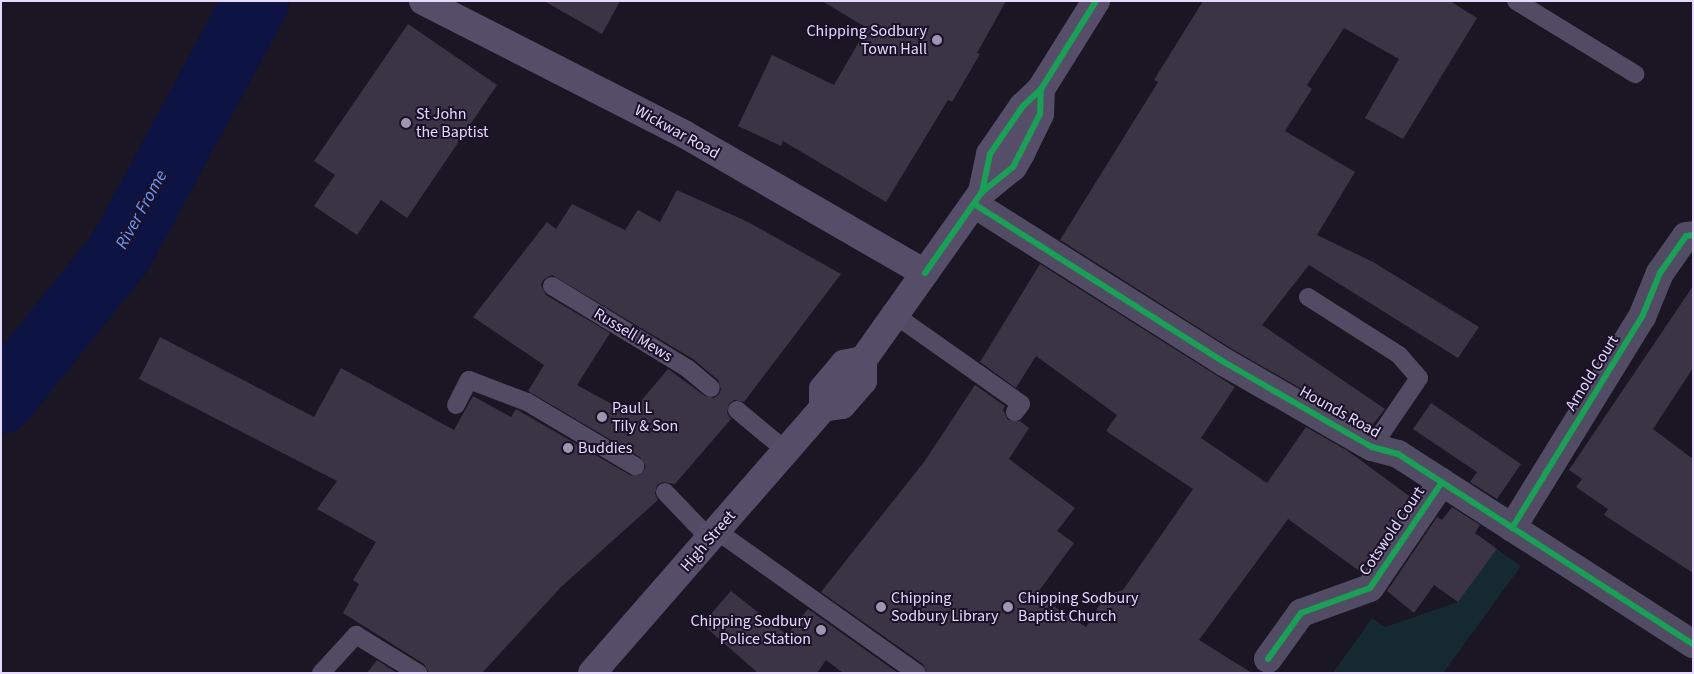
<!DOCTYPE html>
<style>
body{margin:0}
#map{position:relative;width:1694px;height:674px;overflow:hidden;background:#1b1623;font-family:"Source Sans 3",sans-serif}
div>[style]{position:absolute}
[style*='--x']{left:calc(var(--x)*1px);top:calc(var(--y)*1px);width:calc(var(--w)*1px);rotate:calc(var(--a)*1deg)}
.green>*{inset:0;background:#152a30}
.river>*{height:66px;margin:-33px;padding:0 33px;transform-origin:33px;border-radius:33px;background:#0d1443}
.building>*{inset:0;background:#3b3445}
.lane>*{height:18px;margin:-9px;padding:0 9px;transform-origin:9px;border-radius:9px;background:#514c63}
.street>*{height:28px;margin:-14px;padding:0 14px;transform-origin:14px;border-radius:14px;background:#514c63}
.secondary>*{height:28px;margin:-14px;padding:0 14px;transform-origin:14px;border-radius:14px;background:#564e69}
.cycleway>*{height:6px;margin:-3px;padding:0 3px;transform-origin:3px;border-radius:3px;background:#1a9f57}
.dots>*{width:14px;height:14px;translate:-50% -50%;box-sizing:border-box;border:2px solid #1a1128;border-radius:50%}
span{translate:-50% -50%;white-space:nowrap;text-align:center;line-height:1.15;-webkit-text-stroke:4px #1a1128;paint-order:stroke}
.poi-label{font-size:16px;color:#e5d9fe}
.right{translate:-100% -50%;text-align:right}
.left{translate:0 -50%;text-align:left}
.street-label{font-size:16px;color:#e5d9fe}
.water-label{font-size:18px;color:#6a98fc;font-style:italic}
.frame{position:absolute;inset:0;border:2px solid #e5d9fe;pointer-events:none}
</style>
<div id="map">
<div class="green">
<i style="clip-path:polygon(1497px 549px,1521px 566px,1443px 673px,1333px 673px,1372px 618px,1385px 627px,1458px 602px)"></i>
</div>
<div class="river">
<i style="--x:1;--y:401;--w:192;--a:-51.3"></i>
<i style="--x:121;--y:251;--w:284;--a:-61.6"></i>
</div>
<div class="building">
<i style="clip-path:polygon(544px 1px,620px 1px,602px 34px)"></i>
<i style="clip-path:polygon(822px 1px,1006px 1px,977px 53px,980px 54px,952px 102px,948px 100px,886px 202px,783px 141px,781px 146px,738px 126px,772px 55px,834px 85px,867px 28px)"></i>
<i style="clip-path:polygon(1203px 1px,1450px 1px,1477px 18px,1403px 139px,1365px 118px,1399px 59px,1344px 28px,1307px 85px,1312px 89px,1285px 131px,1355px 172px,1317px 235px,1373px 262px,1479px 327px,1458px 358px,1309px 265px,1262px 325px,1385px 409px,1370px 428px,1232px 349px,1060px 240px,1155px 87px,1158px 82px,1154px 80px)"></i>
<i style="clip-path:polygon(408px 24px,497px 85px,407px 218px,381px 200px,357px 235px,314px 206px,335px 175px,314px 161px)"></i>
<i style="clip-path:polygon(evenodd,677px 190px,748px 222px,841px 274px,744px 402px,734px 400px,729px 404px,727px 413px,731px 419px,675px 484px,663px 482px,657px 485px,655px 494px,658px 500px,561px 587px,482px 673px,429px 673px,424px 664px,343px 613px,359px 584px,353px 580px,376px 542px,317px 509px,337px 481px,139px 379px,160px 337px,314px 417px,341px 368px,454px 430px,473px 396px,511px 417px,516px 409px,630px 475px,640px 475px,646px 467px,640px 457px,528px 391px,544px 365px,473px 317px,547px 222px,556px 229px,572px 204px,625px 230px,638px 210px,660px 222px,677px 190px,552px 275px,693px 359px,718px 380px,721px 389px,719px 394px,714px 398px,705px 396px,668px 369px,630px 414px,577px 385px,610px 333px,546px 295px,541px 285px,543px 280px,552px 275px)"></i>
<i style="clip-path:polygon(1040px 264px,1235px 387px,1201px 438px,1267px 483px,1306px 427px,1348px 451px,1412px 498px,1362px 573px,1288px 519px,1199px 640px,1252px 673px,927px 673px,923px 664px,821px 592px,924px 462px,975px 385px,1005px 406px,1003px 410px,1008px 420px,1020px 421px,1029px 428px,1009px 459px,1075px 508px,1057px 531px,1074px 543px,1036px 595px,1086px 627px,1105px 596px,1123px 590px,1193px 489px,1106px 431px,1117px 415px,1036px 356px,1016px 388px,980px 362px)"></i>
<i style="clip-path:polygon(1693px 286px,1693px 368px,1653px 429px,1693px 459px,1693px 573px,1604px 515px,1608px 509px,1576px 487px,1582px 479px,1569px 470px)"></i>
<i style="clip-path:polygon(1431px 403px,1521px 464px,1497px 499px,1470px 482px,1477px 472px,1413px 429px)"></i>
<i style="clip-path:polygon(1452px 507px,1480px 525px,1475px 533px,1497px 549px,1458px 602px,1434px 585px,1414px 613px,1387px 591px,1437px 517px,1442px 520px)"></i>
<i style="clip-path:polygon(731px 591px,787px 635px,808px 609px,898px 673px,843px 673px,826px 660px,817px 673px,758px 673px,702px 624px)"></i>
<i style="clip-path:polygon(377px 660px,397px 673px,367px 673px)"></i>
</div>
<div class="lane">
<i style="--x:1516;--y:1;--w:140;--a:31.5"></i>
<i style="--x:552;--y:286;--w:158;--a:31.3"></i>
<i style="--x:687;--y:368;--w:31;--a:40"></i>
<i style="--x:1308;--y:297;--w:108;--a:32.5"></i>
<i style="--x:1399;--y:355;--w:30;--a:49"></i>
<i style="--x:1419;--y:378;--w:83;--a:124.3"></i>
<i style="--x:895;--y:315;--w:154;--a:35.2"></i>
<i style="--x:1021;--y:404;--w:10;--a:127"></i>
<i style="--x:456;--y:405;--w:28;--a:-63"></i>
<i style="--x:469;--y:380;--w:62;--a:20.8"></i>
<i style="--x:527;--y:402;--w:126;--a:30.7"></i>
<i style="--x:737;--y:410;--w:62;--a:39.8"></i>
<i style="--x:665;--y:492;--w:65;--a:46.2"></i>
<i style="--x:717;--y:531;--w:245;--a:35.4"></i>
<i style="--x:321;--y:673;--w:52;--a:-47.4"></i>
<i style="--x:356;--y:635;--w:73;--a:31.5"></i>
</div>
<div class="street">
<i style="--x:974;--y:204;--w:296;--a:32.3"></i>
<i style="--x:1224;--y:362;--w:171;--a:29.9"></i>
<i style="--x:1372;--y:447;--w:27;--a:15"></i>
<i style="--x:1398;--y:454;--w:351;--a:32.8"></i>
<i style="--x:1512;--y:528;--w:248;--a:-58.4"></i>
<i style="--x:1642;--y:317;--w:48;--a:-67.8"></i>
<i style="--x:1660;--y:273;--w:45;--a:-54.9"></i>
<i style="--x:1686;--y:236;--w:7;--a:-8"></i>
<i style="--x:1268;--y:659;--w:57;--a:-54.3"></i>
<i style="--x:1301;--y:613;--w:73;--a:-19.9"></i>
<i style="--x:1370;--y:588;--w:128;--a:-55.8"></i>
</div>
<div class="secondary">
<i style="--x:423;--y:1;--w:293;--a:27"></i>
<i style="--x:684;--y:134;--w:278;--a:30"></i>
<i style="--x:982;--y:192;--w:39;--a:-78"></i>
<i style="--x:990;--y:154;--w:58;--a:-55.5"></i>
<i style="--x:1023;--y:106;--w:25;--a:-43"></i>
<i style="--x:1041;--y:89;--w:104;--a:-58"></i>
<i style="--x:823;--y:408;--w:19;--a:-90"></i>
<i style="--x:823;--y:389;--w:33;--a:-50"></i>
<i style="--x:844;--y:364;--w:19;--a:-12"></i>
<i style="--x:592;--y:673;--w:352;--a:-48.9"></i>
<i style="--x:823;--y:408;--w:19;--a:-9"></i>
<i style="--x:842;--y:405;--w:32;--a:-49"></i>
<i style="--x:863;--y:381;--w:21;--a:-90"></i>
<i style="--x:863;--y:360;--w:55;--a:-54.6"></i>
<i style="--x:895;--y:315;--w:151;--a:-54.7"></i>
<i style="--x:982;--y:192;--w:40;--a:-39"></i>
<i style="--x:1013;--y:167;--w:16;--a:-60"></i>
<i style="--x:1021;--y:153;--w:43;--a:-64"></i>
<i style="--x:1040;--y:114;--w:25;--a:-88"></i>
</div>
<div class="cycleway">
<i style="--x:982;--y:192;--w:39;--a:-78"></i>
<i style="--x:990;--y:154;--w:58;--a:-55.5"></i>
<i style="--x:1023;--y:106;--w:25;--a:-43"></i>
<i style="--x:1041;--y:89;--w:104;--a:-58"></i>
<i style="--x:974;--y:204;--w:296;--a:32.3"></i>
<i style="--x:1224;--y:362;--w:171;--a:29.9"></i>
<i style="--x:1372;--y:447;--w:27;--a:15"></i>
<i style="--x:1398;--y:454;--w:351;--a:32.8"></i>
<i style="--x:925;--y:273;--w:99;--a:-54.9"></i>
<i style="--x:982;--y:192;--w:40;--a:-39"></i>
<i style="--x:1013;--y:167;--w:59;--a:-63"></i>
<i style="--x:1040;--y:114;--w:25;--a:-88"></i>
<i style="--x:1512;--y:528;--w:248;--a:-58.4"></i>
<i style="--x:1642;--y:317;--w:48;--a:-67.8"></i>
<i style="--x:1660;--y:273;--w:45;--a:-54.9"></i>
<i style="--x:1686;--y:236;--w:7;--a:-8"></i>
<i style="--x:1268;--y:659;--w:57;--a:-54.3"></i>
<i style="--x:1301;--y:613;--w:73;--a:-19.9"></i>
<i style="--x:1370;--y:588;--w:128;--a:-55.8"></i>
</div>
<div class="dots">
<i style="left:937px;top:40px;background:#9e95b1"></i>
<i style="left:406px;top:123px;background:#9e95b1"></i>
<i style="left:602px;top:417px;background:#9e95b1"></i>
<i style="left:568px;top:448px;background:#9e95b1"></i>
<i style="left:881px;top:607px;background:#9e95b1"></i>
<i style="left:1008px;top:607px;background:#9e95b1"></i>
<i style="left:821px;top:630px;background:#9e95b1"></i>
</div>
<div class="poi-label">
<span class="right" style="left:927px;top:40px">Chipping Sodbury<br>Town Hall</span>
<span class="left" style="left:416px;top:123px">St John<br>the Baptist</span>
<span class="left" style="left:612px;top:417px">Paul L<br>Tily &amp; Son</span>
<span class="left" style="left:578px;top:448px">Buddies</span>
<span class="left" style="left:891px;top:607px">Chipping<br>Sodbury Library</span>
<span class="left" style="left:1018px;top:607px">Chipping Sodbury<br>Baptist Church</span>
<span class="right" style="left:811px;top:630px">Chipping Sodbury<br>Police Station</span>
</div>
<div class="street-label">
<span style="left:677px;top:132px;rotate:29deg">Wickwar Road</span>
<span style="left:633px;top:335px;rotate:31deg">Russell Mews</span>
<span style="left:1592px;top:373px;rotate:-58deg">Arnold Court</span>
<span style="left:1340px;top:412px;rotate:29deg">Hounds Road</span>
<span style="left:1392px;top:531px;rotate:-56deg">Cotswold Court</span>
<span style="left:708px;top:541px;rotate:-49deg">High Street</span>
</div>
<div class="water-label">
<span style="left:142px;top:210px;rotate:-61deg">River Frome</span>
</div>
<div class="frame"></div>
</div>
